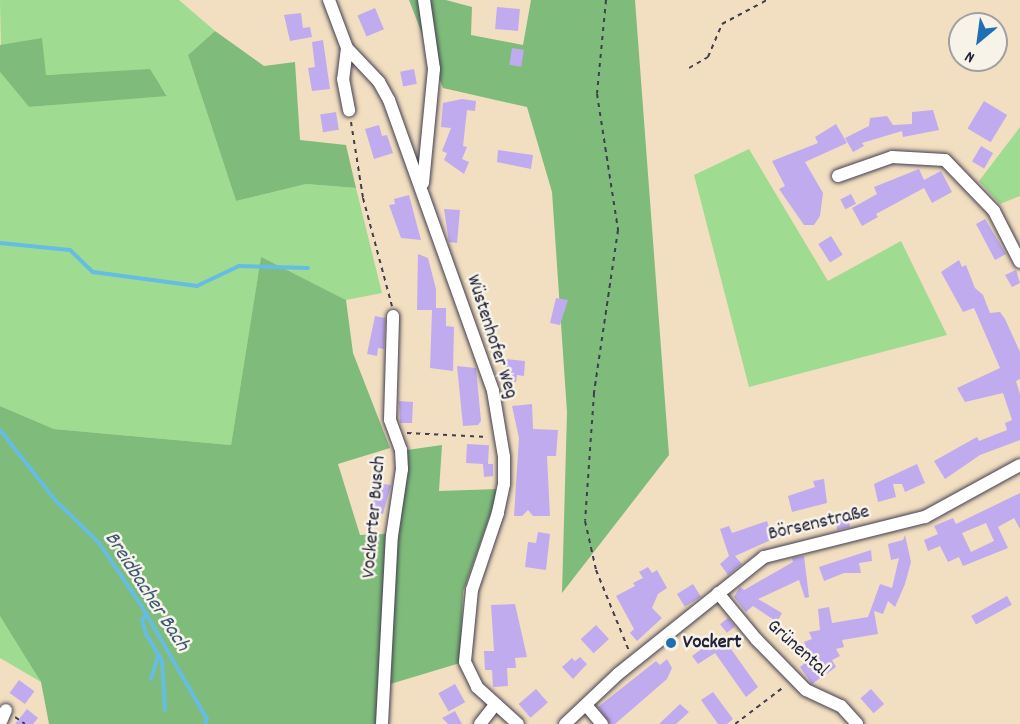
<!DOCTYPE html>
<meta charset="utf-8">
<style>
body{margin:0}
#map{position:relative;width:1020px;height:724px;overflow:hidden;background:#f2dec0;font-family:Dekko,sans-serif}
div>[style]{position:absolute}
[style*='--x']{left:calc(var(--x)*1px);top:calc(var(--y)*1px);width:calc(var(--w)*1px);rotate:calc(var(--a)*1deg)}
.green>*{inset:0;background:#9fdc91}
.forest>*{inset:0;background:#7fbc7b}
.stream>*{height:4px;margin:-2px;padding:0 2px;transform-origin:2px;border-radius:2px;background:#67bce4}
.building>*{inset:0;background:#c1abef;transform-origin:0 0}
.path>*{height:2px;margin-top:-1px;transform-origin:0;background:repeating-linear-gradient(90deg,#413e4f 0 4.5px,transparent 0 9px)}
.roads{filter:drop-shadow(0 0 2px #413e4f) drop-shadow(0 0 2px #413e4f)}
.minor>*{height:12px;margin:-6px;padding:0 6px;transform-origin:6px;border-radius:6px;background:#fff}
.dots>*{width:16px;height:16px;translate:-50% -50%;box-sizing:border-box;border:3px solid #f7f3e8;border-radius:50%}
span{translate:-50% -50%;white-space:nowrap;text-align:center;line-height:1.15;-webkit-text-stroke:5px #f7f3e8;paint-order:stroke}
.street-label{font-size:20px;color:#22223b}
.poi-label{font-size:20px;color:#22223b;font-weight:700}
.left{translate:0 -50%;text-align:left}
.water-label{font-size:21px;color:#3a5876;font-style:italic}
.north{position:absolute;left:948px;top:12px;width:60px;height:60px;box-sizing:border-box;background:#f7f3e8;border:2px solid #a29fa3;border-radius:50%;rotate:209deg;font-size:16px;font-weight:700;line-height:24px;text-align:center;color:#22223b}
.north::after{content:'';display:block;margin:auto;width:21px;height:27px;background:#1f6fb2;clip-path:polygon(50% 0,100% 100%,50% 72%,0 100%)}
</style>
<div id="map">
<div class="green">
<i style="clip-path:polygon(0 0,179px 0,215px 31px,188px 55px,236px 201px,306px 184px,356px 188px,382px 293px,346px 300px,261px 258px,231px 445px,54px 429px,0 406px,0 72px,29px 107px,167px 95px,150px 70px,45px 75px,1px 47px)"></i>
<i style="clip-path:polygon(1020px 127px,1020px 196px,1000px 204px,979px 181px)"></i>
<i style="clip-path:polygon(749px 149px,828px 281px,901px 241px,947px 335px,749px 387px,694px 175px)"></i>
<i style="clip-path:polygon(0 616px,10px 628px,41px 682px,0 658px)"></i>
</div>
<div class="forest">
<i style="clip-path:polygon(409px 0,446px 0,472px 7px,471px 35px,523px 45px,531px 0,635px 0,669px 455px,562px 593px,567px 412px,552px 192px,527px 107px,443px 88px)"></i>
<i style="clip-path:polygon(215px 31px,264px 66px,295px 62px,300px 140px,346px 145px,356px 188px,306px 184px,236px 201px,188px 55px)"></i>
<i style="clip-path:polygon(42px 38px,46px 75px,150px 69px,167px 96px,29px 107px,0 72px,0 45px)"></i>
<i style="clip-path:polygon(261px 257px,346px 300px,353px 353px,390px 448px,338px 464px,360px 535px,384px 534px,398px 528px,407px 450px,442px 445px,439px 491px,499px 489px,463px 592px,460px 663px,387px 685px,379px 724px,49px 724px,41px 682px,0 616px,0 406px,54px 429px,231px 445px)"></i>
</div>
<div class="stream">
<i style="--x:0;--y:243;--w:70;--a:5.7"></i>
<i style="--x:70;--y:250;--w:32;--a:44"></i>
<i style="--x:93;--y:272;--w:105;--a:7.7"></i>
<i style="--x:197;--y:286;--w:47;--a:-25.5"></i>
<i style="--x:239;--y:266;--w:69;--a:1.7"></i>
<i style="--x:0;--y:430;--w:90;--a:51.7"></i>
<i style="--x:56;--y:501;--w:60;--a:44.3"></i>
<i style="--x:99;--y:543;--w:75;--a:55.9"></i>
<i style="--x:141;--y:605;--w:132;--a:59.9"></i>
<i style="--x:207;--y:719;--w:5;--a:112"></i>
<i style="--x:146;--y:615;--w:6;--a:129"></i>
<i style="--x:142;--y:620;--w:15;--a:74"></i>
<i style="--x:146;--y:634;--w:31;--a:59"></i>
<i style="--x:162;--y:661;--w:49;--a:86.5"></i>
<i style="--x:151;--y:679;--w:24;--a:-73"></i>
</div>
<div class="building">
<i style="left:497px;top:7px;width:23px;height:22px;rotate:5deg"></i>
<i style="left:375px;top:8px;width:23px;height:19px;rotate:67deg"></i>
<i style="clip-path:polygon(301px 13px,303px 28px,310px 27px,312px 37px,290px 41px,284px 15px)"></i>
<i style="clip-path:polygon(323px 40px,330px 89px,312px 91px,308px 68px,315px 67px,312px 42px)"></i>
<i style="left:512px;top:48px;width:12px;height:17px;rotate:9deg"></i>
<i style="left:414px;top:69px;width:15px;height:14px;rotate:79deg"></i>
<i style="clip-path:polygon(462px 99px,476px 101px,475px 111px,467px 110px,463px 146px,467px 147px,462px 159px,469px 162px,464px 174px,444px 160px,447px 153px,442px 151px,451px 128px,441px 127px,443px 103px)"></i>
<i style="left:984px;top:101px;width:27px;height:32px;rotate:31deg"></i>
<i style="clip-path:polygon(933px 110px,939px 130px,903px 137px,902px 131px,862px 143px,864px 146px,853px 152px,845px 138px,869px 126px,870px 118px,887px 116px,893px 125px,912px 124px,912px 112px)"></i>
<i style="left:336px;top:112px;width:18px;height:16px;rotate:81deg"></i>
<i style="clip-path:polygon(836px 124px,847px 143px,805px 162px,823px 193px,820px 216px,814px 225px,804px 225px,779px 189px,785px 186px,772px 161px,818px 143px,815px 137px)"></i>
<i style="clip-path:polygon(379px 125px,382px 136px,387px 135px,393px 153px,374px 159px,365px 129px)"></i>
<i style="left:981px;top:146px;width:14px;height:18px;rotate:30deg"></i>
<i style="clip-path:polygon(498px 150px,533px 155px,531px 169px,497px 162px)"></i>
<i style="clip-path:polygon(919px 169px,924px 180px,941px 171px,952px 192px,932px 203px,924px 188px,876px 214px,878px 217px,862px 226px,852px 208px,877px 194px,874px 187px)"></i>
<i style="left:851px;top:194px;width:11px;height:12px;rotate:63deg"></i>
<i style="clip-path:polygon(409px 195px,421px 240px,401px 238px,389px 205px,395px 204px,394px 199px)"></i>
<i style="clip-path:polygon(444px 209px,460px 210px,457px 243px,449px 242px)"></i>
<i style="clip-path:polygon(985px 219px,1006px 254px,995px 260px,976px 224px)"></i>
<i style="left:831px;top:236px;width:22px;height:15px;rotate:58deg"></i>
<i style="clip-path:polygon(418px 254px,428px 258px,436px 289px,436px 308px,446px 308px,446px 326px,454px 327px,453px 371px,430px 368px,432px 310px,417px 310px)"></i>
<i style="clip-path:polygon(959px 260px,962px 267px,966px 265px,975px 288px,983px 295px,990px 313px,1000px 312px,1005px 319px,1020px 352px,1020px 379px,1016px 381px,1020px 394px,1020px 440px,980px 455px,945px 479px,934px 461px,977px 437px,979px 441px,1007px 430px,1005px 423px,1012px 420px,1003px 393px,965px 402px,957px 388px,1000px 368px,974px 308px,963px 312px,941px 272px)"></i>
<i style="clip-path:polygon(1016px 270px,1020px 283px,1012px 287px,1005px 275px)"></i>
<i style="clip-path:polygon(556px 298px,568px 300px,560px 325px,550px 323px)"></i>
<i style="clip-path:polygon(375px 316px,385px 318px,384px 349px,378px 348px,377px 356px,367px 354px)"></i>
<i style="clip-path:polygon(506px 359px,525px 361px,524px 376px,517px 375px,516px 382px,504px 381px)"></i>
<i style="clip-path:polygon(457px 366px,476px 368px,481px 421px,478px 425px,463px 426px)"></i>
<i style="clip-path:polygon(399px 401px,413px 402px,412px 423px,400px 423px)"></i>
<i style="clip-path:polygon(532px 404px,533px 429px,558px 430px,556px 456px,547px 456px,550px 516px,533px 516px,528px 510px,522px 516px,514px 516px,519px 438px,512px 406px)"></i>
<i style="left:467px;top:444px;width:22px;height:19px;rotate:3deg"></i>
<i style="clip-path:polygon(483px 464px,493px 464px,493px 476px,484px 477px)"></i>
<i style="clip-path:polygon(917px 464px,925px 483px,905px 492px,902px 484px,893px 484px,896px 497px,878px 502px,874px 484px)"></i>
<i style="clip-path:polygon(824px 479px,827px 503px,792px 512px,788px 496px,815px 487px,813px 481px)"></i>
<i style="clip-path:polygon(376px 483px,391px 485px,383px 514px,372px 513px)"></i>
<i style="clip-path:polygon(evenodd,1020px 493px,1020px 529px,1014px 518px,998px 527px,1008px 548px,963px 566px,959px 557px,948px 562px,940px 546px,928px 551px,924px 540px,938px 534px,934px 526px,953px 518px,956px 524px,1020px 493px,986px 523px,994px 541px,971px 552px,962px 533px,986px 523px)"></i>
<i style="clip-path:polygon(848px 516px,850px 527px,837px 530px,836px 518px)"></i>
<i style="clip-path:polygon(767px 521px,773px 539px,735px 556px,742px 564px,728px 575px,720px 564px,729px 556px,720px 529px,729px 526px,732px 533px)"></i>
<i style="clip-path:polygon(538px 532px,550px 534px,546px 570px,525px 567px,528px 542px,536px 543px)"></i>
<i style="clip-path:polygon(905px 535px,911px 562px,905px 584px,895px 607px,888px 601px,883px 614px,874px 611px,878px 634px,842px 640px,844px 647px,836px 649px,840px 656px,832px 660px,836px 667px,812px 684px,800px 667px,811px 658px,804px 642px,812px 639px,809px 632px,820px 630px,818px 609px,829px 607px,832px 623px,868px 617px,880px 584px,892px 588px,899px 558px,891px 560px,888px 544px,903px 540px)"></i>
<i style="clip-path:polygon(871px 550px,872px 561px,859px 563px,861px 573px,844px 573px,824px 581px,819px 567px)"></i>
<i style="clip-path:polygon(804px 556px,809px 597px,805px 598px,799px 580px,758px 599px,782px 613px,777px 622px,753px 606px,746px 612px,734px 597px,740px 587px,744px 590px,793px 562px,792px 558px)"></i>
<i style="clip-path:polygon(648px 567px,652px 573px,657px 570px,667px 588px,658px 594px,652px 608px,662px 618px,637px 641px,630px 633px,634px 629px,616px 596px,635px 586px,633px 583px,643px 578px,639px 572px)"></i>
<i style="left:693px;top:584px;width:15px;height:19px;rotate:58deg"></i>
<i style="left:1007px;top:596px;width:10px;height:41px;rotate:61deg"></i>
<i style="clip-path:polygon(515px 604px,527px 657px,515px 658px,516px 668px,507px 668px,508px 686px,493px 687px,492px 670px,485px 670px,484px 651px,494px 651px,491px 605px)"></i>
<i style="left:728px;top:618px;width:11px;height:10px;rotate:52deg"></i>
<i style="left:596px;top:625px;width:19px;height:21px;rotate:47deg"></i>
<i style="clip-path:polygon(721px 635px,758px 687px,746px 697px,715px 653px,698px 664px,692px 656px)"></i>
<i style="clip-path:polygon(580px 657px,587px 664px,573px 679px,562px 667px,572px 658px,575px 661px)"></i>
<i style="clip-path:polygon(667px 659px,672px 668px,667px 679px,615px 724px,610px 724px,598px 707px,656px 661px,660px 665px)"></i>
<i style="left:19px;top:680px;width:19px;height:16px;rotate:36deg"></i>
<i style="left:455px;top:684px;width:21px;height:19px;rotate:61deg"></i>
<i style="left:536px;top:689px;width:18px;height:23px;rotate:49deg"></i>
<i style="left:871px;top:689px;width:20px;height:14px;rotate:49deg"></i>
<i style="clip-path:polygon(713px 692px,733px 719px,727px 724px,718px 724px,701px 700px)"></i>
<i style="clip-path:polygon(680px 704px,689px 712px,676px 724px,659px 724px)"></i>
<i style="clip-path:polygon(27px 709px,38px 718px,33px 724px,15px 724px)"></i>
<i style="clip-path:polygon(455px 711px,462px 724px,448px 724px,442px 718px)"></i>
</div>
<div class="path">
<i style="--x:606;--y:0;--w:94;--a:95.5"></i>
<i style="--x:597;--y:94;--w:138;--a:81.2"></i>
<i style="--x:618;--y:230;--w:165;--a:98.4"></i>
<i style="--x:594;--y:393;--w:128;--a:94"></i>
<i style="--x:585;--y:521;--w:50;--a:77.3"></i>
<i style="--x:596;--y:570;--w:87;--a:67.8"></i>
<i style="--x:689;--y:68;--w:22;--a:-30"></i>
<i style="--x:708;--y:57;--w:36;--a:-67"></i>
<i style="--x:722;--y:24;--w:51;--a:-28.1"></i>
<i style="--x:351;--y:122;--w:77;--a:81"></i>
<i style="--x:363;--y:198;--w:112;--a:75"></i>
<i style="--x:407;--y:433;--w:81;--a:2.8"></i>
<i style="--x:15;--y:717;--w:12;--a:35"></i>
<i style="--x:735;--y:724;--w:63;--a:-37.2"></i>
</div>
<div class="roads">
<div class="minor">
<i style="--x:329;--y:0;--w:51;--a:69.4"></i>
<i style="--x:347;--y:48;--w:47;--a:46.7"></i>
<i style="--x:379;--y:82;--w:21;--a:61"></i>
<i style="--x:389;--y:100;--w:309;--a:70.3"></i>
<i style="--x:493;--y:391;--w:67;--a:80.5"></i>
<i style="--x:504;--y:457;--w:27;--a:90"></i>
<i style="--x:504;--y:484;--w:30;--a:102"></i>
<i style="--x:498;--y:513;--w:81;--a:108.7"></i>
<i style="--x:472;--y:590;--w:72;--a:95.6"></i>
<i style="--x:465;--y:662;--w:28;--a:64"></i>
<i style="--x:477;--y:687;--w:55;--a:42.1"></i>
<i style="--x:347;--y:48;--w:31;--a:97"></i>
<i style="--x:343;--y:79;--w:32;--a:79"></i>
<i style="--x:838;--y:176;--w:57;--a:-19.4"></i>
<i style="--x:892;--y:157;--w:53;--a:3.2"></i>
<i style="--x:945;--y:160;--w:71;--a:46.1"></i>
<i style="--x:994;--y:211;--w:57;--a:63"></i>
<i style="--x:423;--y:183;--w:115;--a:-84.5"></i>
<i style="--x:434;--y:69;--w:70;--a:-98.2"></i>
<i style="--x:718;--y:593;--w:60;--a:50.4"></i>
<i style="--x:756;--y:639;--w:71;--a:45.6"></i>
<i style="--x:806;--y:690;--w:38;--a:25"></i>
<i style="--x:841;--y:706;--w:24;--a:48"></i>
<i style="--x:586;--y:705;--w:25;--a:50"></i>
<i style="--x:0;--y:724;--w:15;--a:-67"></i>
<i style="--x:382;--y:724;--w:188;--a:-87"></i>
<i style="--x:392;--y:536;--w:68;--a:-81.5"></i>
<i style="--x:402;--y:469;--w:19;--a:-93"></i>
<i style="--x:401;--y:450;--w:32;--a:-110"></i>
<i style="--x:390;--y:420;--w:104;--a:-88.3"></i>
<i style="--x:480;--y:724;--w:24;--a:-52"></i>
<i style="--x:565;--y:724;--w:73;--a:-43.3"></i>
<i style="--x:618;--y:674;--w:187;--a:-38.7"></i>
<i style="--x:764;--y:557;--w:166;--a:-14"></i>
<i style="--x:925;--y:517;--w:108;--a:-28.7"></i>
</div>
</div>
<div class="dots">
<i style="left:671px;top:643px;background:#1f6fb2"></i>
</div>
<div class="street-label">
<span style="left:491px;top:337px;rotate:72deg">Wüstenhofer Weg</span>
<span style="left:375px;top:517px;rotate:-85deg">Vockerter Busch</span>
<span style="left:819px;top:524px;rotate:-13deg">Börsenstraße</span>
<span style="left:797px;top:649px;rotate:42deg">Grünental</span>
</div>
<div class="poi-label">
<span class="left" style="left:683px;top:643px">Vockert</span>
</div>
<div class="water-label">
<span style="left:146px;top:592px;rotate:57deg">Breidbacher Bach</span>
</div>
<div class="north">N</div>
</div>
